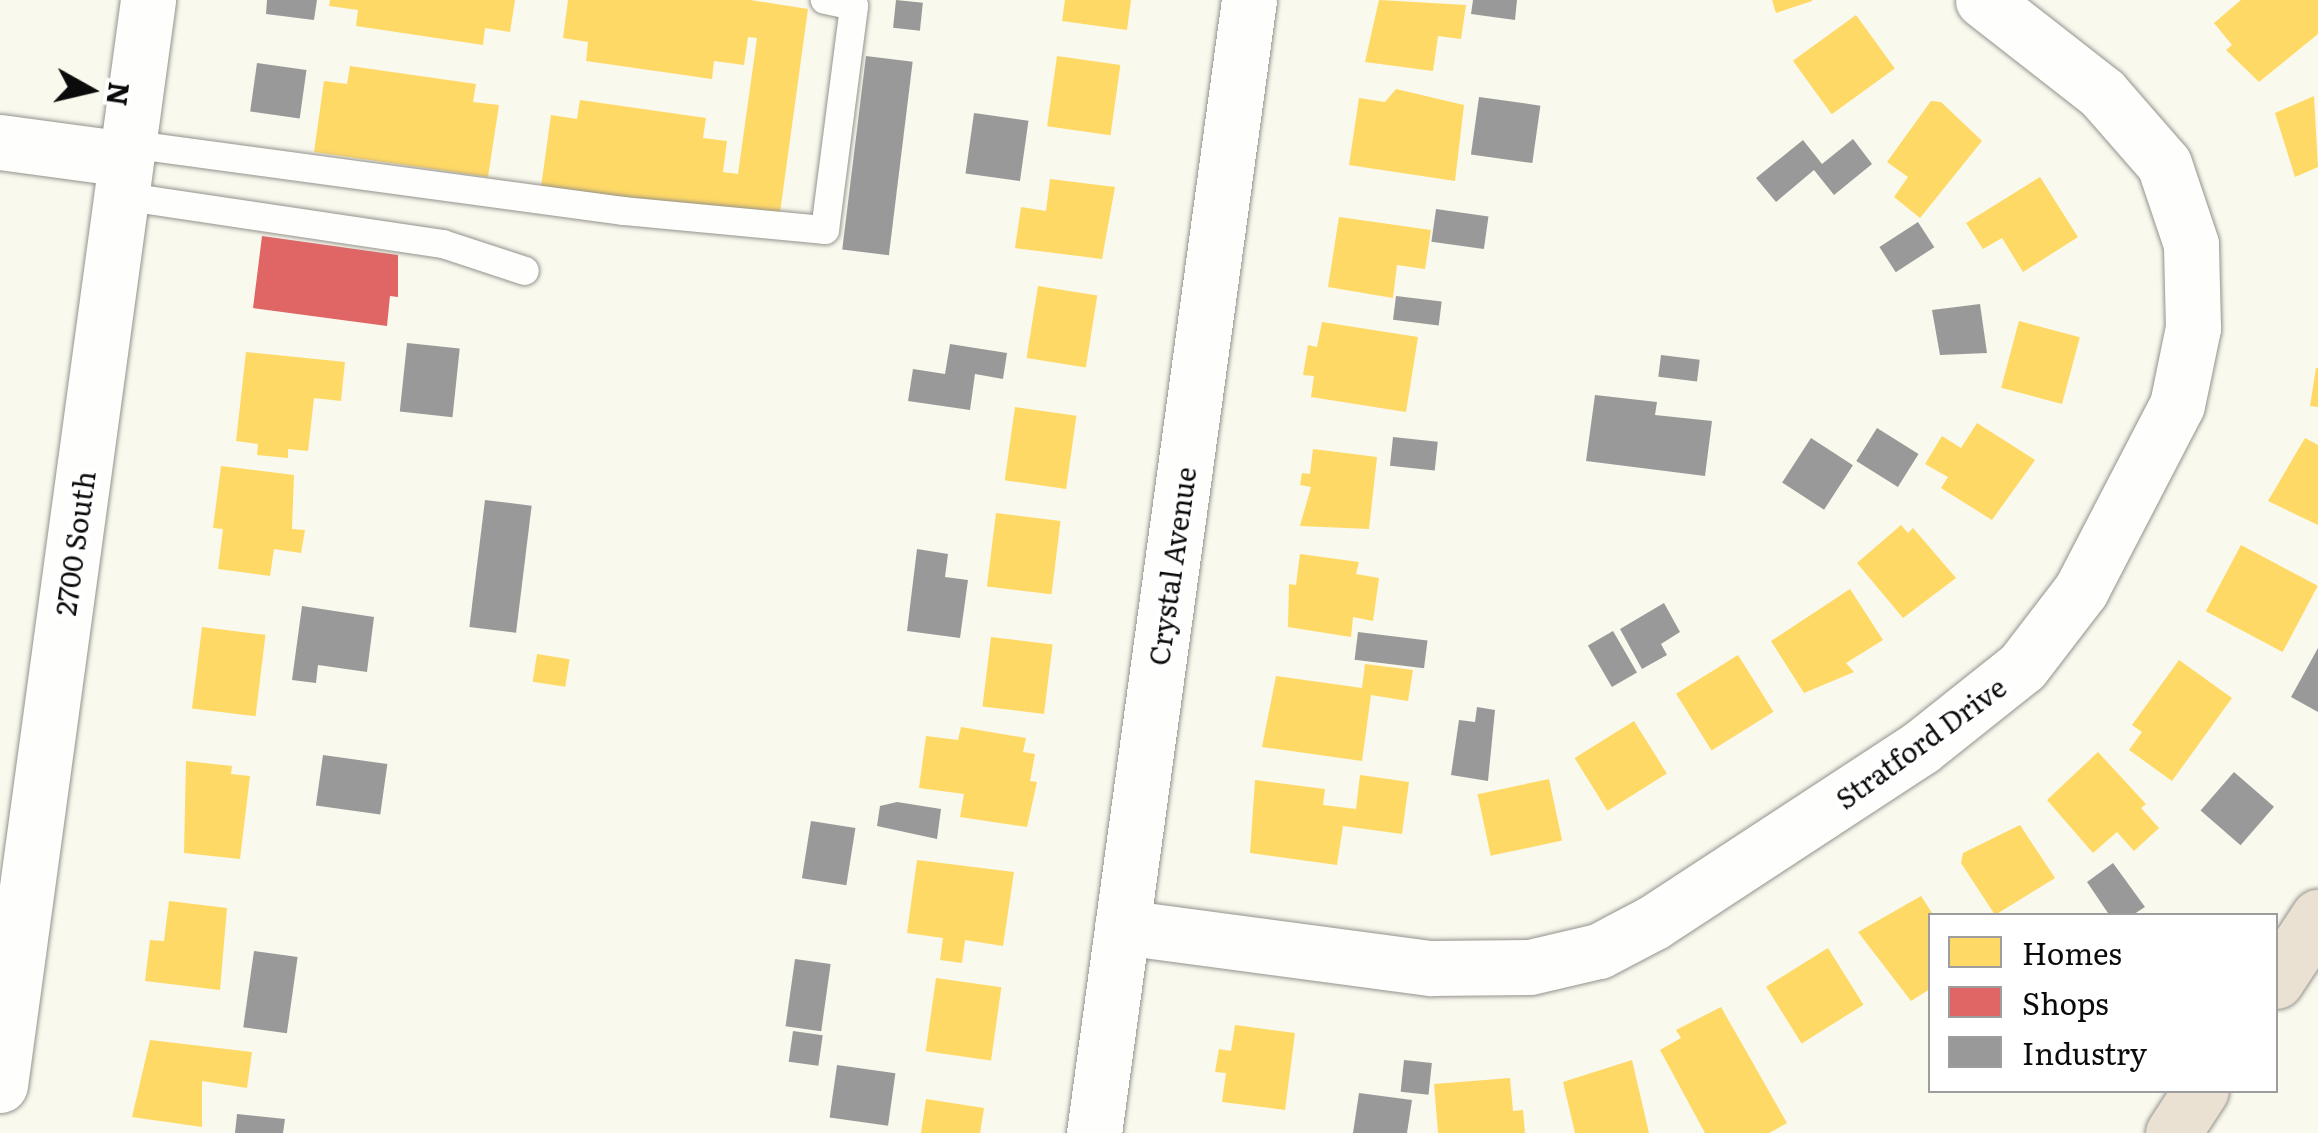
<!DOCTYPE html>
<style>
body{margin:0}
#map{position:relative;width:2318px;height:1133px;overflow:hidden;background:#faf9ee;font-family:Literata,serif}
div>[style]{position:absolute}
[style*='--x']{left:calc(var(--x)*1px);top:calc(var(--y)*1px);width:calc(var(--w)*1px);rotate:calc(var(--a)*1deg)}
.homes>*{inset:0;background:#ffd966;transform-origin:0 0}
.shops>*{inset:0;background:#e06666}
.industry>*{inset:0;background:#999;transform-origin:0 0}
.roads{filter:drop-shadow(0 0 2px #93928d) drop-shadow(0 0 2px #93928d)}
.service>*{height:28px;margin:-14px;padding:0 14px;transform-origin:14px;border-radius:14px;background:#fefefc}
.minor>*{height:55px;margin:-27.5px;padding:0 27.5px;transform-origin:27.5px;border-radius:27.5px;background:#fefefc}
.tertiary>*{height:55px;margin:-27.5px;padding:0 27.5px;transform-origin:27.5px;border-radius:27.5px;background:#fefefc}
.motorway>*{height:55px;margin:-27.5px;padding:0 27.5px;transform-origin:27.5px;border-radius:27.5px;background:#eae1d3}
span{translate:-50% -50%;white-space:nowrap;text-align:center;line-height:1.15;-webkit-text-stroke:10px #fff;paint-order:stroke}
.street-label{font-size:28px;color:#0b0b0b}
.legend{position:absolute;left:1928px;top:913px;width:350px;height:180px;box-sizing:border-box;background:#fff;border:2px solid #9d9d9d;margin:0;padding:12px 18px;list-style:none;font-size:30px;color:#0b0b0b}
.legend li{display:flex;align-items:center;gap:20px;height:50px}
.legend b{width:50px;border:2px solid #9d9d9d}
.north{position:absolute;left:40px;top:40px;width:100px;height:100px;-webkit-text-stroke:8px #fff;paint-order:stroke;rotate:98deg;font-size:28px;font-weight:700;line-height:40px;text-align:center;color:#0b0b0b}
.north::after{content:'';display:block;margin:auto;width:35px;height:45px;background:#0b0b0b;clip-path:polygon(50% 0,100% 100%,50% 72%,0 100%)}
</style>
<div id="map">
<div class="homes">
<i style="clip-path:polygon(330px 0,515px 0,510px 32px,485px 28px,483px 45px,356px 26px,358px 10px,329px 6px)"></i>
<i style="clip-path:polygon(568px 0,750px 0,808px 9px,779px 220px,541px 187px,551px 115px,577px 119px,580px 100px,706px 118px,703px 138px,727px 141px,723px 172px,738px 174px,757px 38px,748px 37px,744px 65px,714px 61px,712px 79px,586px 61px,588px 42px,563px 38px)"></i>
<i style="clip-path:polygon(1065px 0,1131px 0,1127px 30px,1062px 21px)"></i>
<i style="clip-path:polygon(1379px 0,1466px 5px,1461px 39px,1438px 36px,1433px 71px,1365px 62px)"></i>
<i style="clip-path:polygon(1772px 0,1812px 0,1812px 1px,1776px 13px)"></i>
<i style="clip-path:polygon(2241px 0,2318px 0,2318px 34px,2259px 82px,2226px 50px,2232px 45px,2214px 23px)"></i>
<i style="left:1856px;top:15px;width:66px;height:78px;rotate:54deg"></i>
<i style="left:1057px;top:56px;width:64px;height:71px;rotate:8deg"></i>
<i style="clip-path:polygon(350px 66px,476px 84px,473px 102px,499px 105px,488px 177px,314px 152px,324px 81px,347px 84px)"></i>
<i style="clip-path:polygon(1396px 89px,1464px 105px,1455px 181px,1349px 165px,1359px 98px,1385px 102px)"></i>
<i style="clip-path:polygon(2314px 96px,2318px 167px,2295px 177px,2275px 113px)"></i>
<i style="clip-path:polygon(1931px 101px,1941px 102px,1982px 141px,1920px 218px,1894px 197px,1908px 177px,1887px 162px)"></i>
<i style="clip-path:polygon(2040px 177px,2078px 237px,2023px 272px,2002px 238px,1983px 249px,1966px 223px)"></i>
<i style="clip-path:polygon(1050px 179px,1115px 187px,1102px 259px,1015px 248px,1021px 207px,1046px 211px)"></i>
<i style="clip-path:polygon(1339px 217px,1431px 230px,1425px 269px,1397px 265px,1393px 298px,1328px 287px)"></i>
<i style="left:1038px;top:286px;width:60px;height:73px;rotate:9deg"></i>
<i style="left:2019px;top:321px;width:63px;height:69px;rotate:15deg"></i>
<i style="clip-path:polygon(1322px 322px,1418px 337px,1406px 412px,1311px 397px,1314px 376px,1303px 375px,1308px 345px,1317px 347px)"></i>
<i style="clip-path:polygon(246px 352px,345px 362px,341px 401px,314px 398px,308px 451px,288px 449px,288px 458px,257px 455px,258px 444px,236px 441px)"></i>
<i style="clip-path:polygon(2316px 368px,2318px 368px,2318px 407px,2310px 406px)"></i>
<i style="left:1015px;top:407px;width:62px;height:74px;rotate:8deg"></i>
<i style="clip-path:polygon(1977px 423px,2035px 460px,1992px 520px,1941px 488px,1948px 477px,1925px 464px,1942px 436px,1961px 448px)"></i>
<i style="clip-path:polygon(2305px 438px,2318px 445px,2318px 525px,2268px 501px)"></i>
<i style="clip-path:polygon(1313px 449px,1377px 457px,1369px 529px,1300px 526px,1311px 487px,1300px 485px,1302px 473px,1310px 474px)"></i>
<i style="clip-path:polygon(221px 466px,294px 475px,292px 529px,305px 530px,301px 553px,274px 549px,270px 576px,218px 569px,223px 529px,213px 528px)"></i>
<i style="left:996px;top:513px;width:65px;height:74px;rotate:7deg"></i>
<i style="clip-path:polygon(1901px 525px,1908px 533px,1913px 528px,1956px 578px,1903px 618px,1857px 563px)"></i>
<i style="left:2241px;top:545px;width:87px;height:75px;rotate:28deg"></i>
<i style="clip-path:polygon(1300px 554px,1359px 562px,1356px 574px,1379px 578px,1373px 621px,1353px 617px,1351px 637px,1288px 627px,1289px 584px,1296px 585px)"></i>
<i style="clip-path:polygon(1850px 589px,1883px 640px,1846px 663px,1854px 672px,1804px 693px,1771px 641px)"></i>
<i style="left:202px;top:627px;width:64px;height:82px;rotate:7deg"></i>
<i style="left:991px;top:637px;width:62px;height:70px;rotate:7deg"></i>
<i style="left:537px;top:654px;width:33px;height:28px;rotate:9deg"></i>
<i style="left:1738px;top:655px;width:67px;height:73px;rotate:58deg"></i>
<i style="clip-path:polygon(2179px 660px,2232px 698px,2172px 781px,2129px 750px,2142px 732px,2132px 725px)"></i>
<i style="clip-path:polygon(1365px 664px,1413px 670px,1408px 701px,1371px 695px,1362px 761px,1262px 747px,1276px 676px,1362px 688px)"></i>
<i style="left:1634px;top:721px;width:62px;height:70px;rotate:58deg"></i>
<i style="clip-path:polygon(961px 727px,1026px 738px,1023px 752px,1035px 754px,1030px 781px,1037px 782px,1027px 827px,960px 817px,964px 794px,919px 788px,926px 736px,958px 740px)"></i>
<i style="clip-path:polygon(2098px 752px,2146px 804px,2141px 808px,2159px 828px,2134px 851px,2117px 832px,2093px 853px,2047px 800px)"></i>
<i style="clip-path:polygon(186px 761px,232px 766px,231px 774px,250px 776px,240px 859px,184px 853px)"></i>
<i style="clip-path:polygon(1360px 775px,1409px 782px,1402px 834px,1343px 826px,1337px 865px,1250px 853px,1255px 780px,1325px 789px,1323px 805px,1356px 809px)"></i>
<i style="left:1549px;top:779px;width:63px;height:73px;rotate:78deg"></i>
<i style="clip-path:polygon(2020px 825px,2055px 878px,1995px 915px,1961px 863px,1963px 853px)"></i>
<i style="clip-path:polygon(917px 860px,1014px 872px,1003px 946px,965px 940px,962px 963px,940px 960px,943px 938px,907px 933px)"></i>
<i style="clip-path:polygon(1921px 896px,1934px 916px,1930px 989px,1911px 1001px,1858px 932px)"></i>
<i style="clip-path:polygon(169px 901px,227px 908px,220px 990px,145px 981px,150px 940px,164px 941px)"></i>
<i style="left:1828px;top:948px;width:67px;height:73px;rotate:58deg"></i>
<i style="left:936px;top:978px;width:66px;height:74px;rotate:8deg"></i>
<i style="clip-path:polygon(1721px 1007px,1787px 1123px,1769px 1133px,1705px 1133px,1660px 1050px,1681px 1038px,1676px 1030px)"></i>
<i style="clip-path:polygon(1235px 1025px,1295px 1033px,1285px 1110px,1222px 1102px,1226px 1073px,1215px 1072px,1219px 1049px,1231px 1051px)"></i>
<i style="clip-path:polygon(150px 1040px,252px 1052px,247px 1088px,202px 1081px,202px 1127px,132px 1117px)"></i>
<i style="clip-path:polygon(1632px 1060px,1649px 1133px,1575px 1133px,1563px 1082px)"></i>
<i style="clip-path:polygon(1510px 1078px,1513px 1111px,1523px 1110px,1525px 1133px,1438px 1133px,1434px 1084px)"></i>
<i style="clip-path:polygon(926px 1099px,984px 1108px,980px 1133px,921px 1133px)"></i>
</div>
<div class="shops">
<i style="clip-path:polygon(262px 236px,398px 255px,398px 297px,390px 296px,387px 326px,253px 308px)"></i>
</div>
<div class="industry">
<i style="clip-path:polygon(267px 0,317px 0,314px 20px,266px 14px)"></i>
<i style="left:896px;top:0;width:27px;height:28px;rotate:6deg"></i>
<i style="clip-path:polygon(1473px 0,1517px 0,1515px 20px,1471px 14px)"></i>
<i style="left:866px;top:56px;width:47px;height:195px;rotate:7deg"></i>
<i style="left:257px;top:63px;width:50px;height:49px;rotate:8deg"></i>
<i style="left:1479px;top:97px;width:62px;height:58px;rotate:8deg"></i>
<i style="left:974px;top:113px;width:55px;height:61px;rotate:8deg"></i>
<i style="clip-path:polygon(1853px 139px,1872px 164px,1834px 195px,1814px 170px,1776px 202px,1756px 178px,1803px 140px,1822px 164px)"></i>
<i style="left:1436px;top:209px;width:53px;height:33px;rotate:8deg"></i>
<i style="left:1918px;top:222px;width:30px;height:46px;rotate:57deg"></i>
<i style="left:1396px;top:296px;width:46px;height:24px;rotate:7deg"></i>
<i style="clip-path:polygon(1980px 304px,1987px 353px,1940px 355px,1932px 310px)"></i>
<i style="left:407px;top:343px;width:53px;height:69px;rotate:6deg"></i>
<i style="clip-path:polygon(950px 344px,1007px 353px,1003px 379px,975px 374px,970px 410px,908px 401px,913px 369px,945px 374px)"></i>
<i style="left:1661px;top:355px;width:39px;height:22px;rotate:7deg"></i>
<i style="clip-path:polygon(1595px 395px,1657px 402px,1655px 415px,1712px 421px,1705px 476px,1586px 461px)"></i>
<i style="left:1877px;top:428px;width:49px;height:39px;rotate:32deg"></i>
<i style="left:1393px;top:437px;width:45px;height:29px;rotate:6deg"></i>
<i style="left:1811px;top:438px;width:50px;height:53px;rotate:33deg"></i>
<i style="left:485px;top:500px;width:47px;height:128px;rotate:7deg"></i>
<i style="clip-path:polygon(917px 549px,948px 554px,945px 577px,968px 580px,960px 638px,907px 631px)"></i>
<i style="clip-path:polygon(1664px 603px,1680px 632px,1661px 644px,1667px 655px,1642px 669px,1620px 629px)"></i>
<i style="clip-path:polygon(302px 606px,374px 617px,367px 672px,318px 665px,316px 683px,292px 680px)"></i>
<i style="left:1613px;top:631px;width:48px;height:29px;rotate:60deg"></i>
<i style="left:1358px;top:632px;width:70px;height:28px;rotate:7deg"></i>
<i style="clip-path:polygon(2318px 648px,2318px 712px,2291px 697px)"></i>
<i style="clip-path:polygon(1477px 707px,1495px 710px,1488px 781px,1451px 775px,1459px 720px,1475px 722px)"></i>
<i style="left:323px;top:755px;width:65px;height:51px;rotate:8deg"></i>
<i style="left:2234px;top:772px;width:53px;height:51px;rotate:41deg"></i>
<i style="clip-path:polygon(897px 802px,941px 809px,937px 839px,877px 826px,880px 806px)"></i>
<i style="left:811px;top:821px;width:45px;height:58px;rotate:9deg"></i>
<i style="clip-path:polygon(2113px 863px,2145px 907px,2131px 916px,2110px 916px,2087px 882px)"></i>
<i style="left:254px;top:951px;width:44px;height:77px;rotate:8deg"></i>
<i style="left:795px;top:959px;width:36px;height:68px;rotate:8deg"></i>
<i style="left:793px;top:1031px;width:30px;height:31px;rotate:8deg"></i>
<i style="left:1404px;top:1060px;width:28px;height:32px;rotate:6deg"></i>
<i style="left:837px;top:1065px;width:59px;height:53px;rotate:8deg"></i>
<i style="clip-path:polygon(1359px 1093px,1412px 1100px,1407px 1133px,1353px 1133px)"></i>
<i style="clip-path:polygon(237px 1114px,285px 1119px,283px 1133px,235px 1133px)"></i>
</div>
<div class="roads">
<div class="service">
<i style="--x:128;--y:144;--w:500;--a:7.7"></i>
<i style="--x:623;--y:211;--w:203;--a:5.4"></i>
<i style="--x:825;--y:230;--w:226;--a:-82.6"></i>
<i style="--x:854;--y:6;--w:30;--a:-168"></i>
<i style="--x:121;--y:196;--w:326;--a:8.5"></i>
<i style="--x:443;--y:244;--w:86;--a:18.2"></i>
</div>
<div class="minor">
<i style="--x:0;--y:142;--w:127;--a:7.7"></i>
<i style="--x:1122;--y:927;--w:312;--a:7.6"></i>
<i style="--x:1431;--y:968;--w:99;--a:-0.6"></i>
<i style="--x:1530;--y:967;--w:71;--a:-13.1"></i>
<i style="--x:1599;--y:951;--w:62;--a:-27.8"></i>
<i style="--x:1654;--y:922;--w:318;--a:-33.2"></i>
<i style="--x:1920;--y:748;--w:130;--a:-38.5"></i>
<i style="--x:2022;--y:667;--w:97;--a:-52.5"></i>
<i style="--x:2081;--y:590;--w:208;--a:-62.6"></i>
<i style="--x:2177;--y:405;--w:79;--a:-78.3"></i>
<i style="--x:2193;--y:328;--w:84;--a:-91.4"></i>
<i style="--x:2191;--y:244;--w:84;--a:-108.6"></i>
<i style="--x:2164;--y:164;--w:94;--a:-131.1"></i>
<i style="--x:2102;--y:93;--w:151;--a:-142"></i>
<i style="--x:1094;--y:1133;--w:1144;--a:-82.21"></i>
</div>
<div class="tertiary">
<i style="--x:0;--y:1085;--w:1095;--a:-82.23"></i>
</div>
<div class="motorway">
<i style="--x:2276;--y:981;--w:77;--a:-56.7"></i>
<i style="--x:2173;--y:1133;--w:51;--a:-56.9"></i>
</div>
</div>
<div class="street-label">
<span style="left:74px;top:543px;rotate:-82deg">2700 South</span>
<span style="left:1171px;top:566px;rotate:-82deg">Crystal Avenue</span>
<span style="left:1920px;top:742px;rotate:-36deg">Stratford Drive</span>
</div>
<ul class="legend">
<li><b style="height:28px;background:#ffd966"></b>Homes</li>
<li><b style="height:28px;background:#e06666"></b>Shops</li>
<li><b style="height:28px;background:#999"></b>Industry</li>
</ul>
<div class="north">N</div>
</div>
